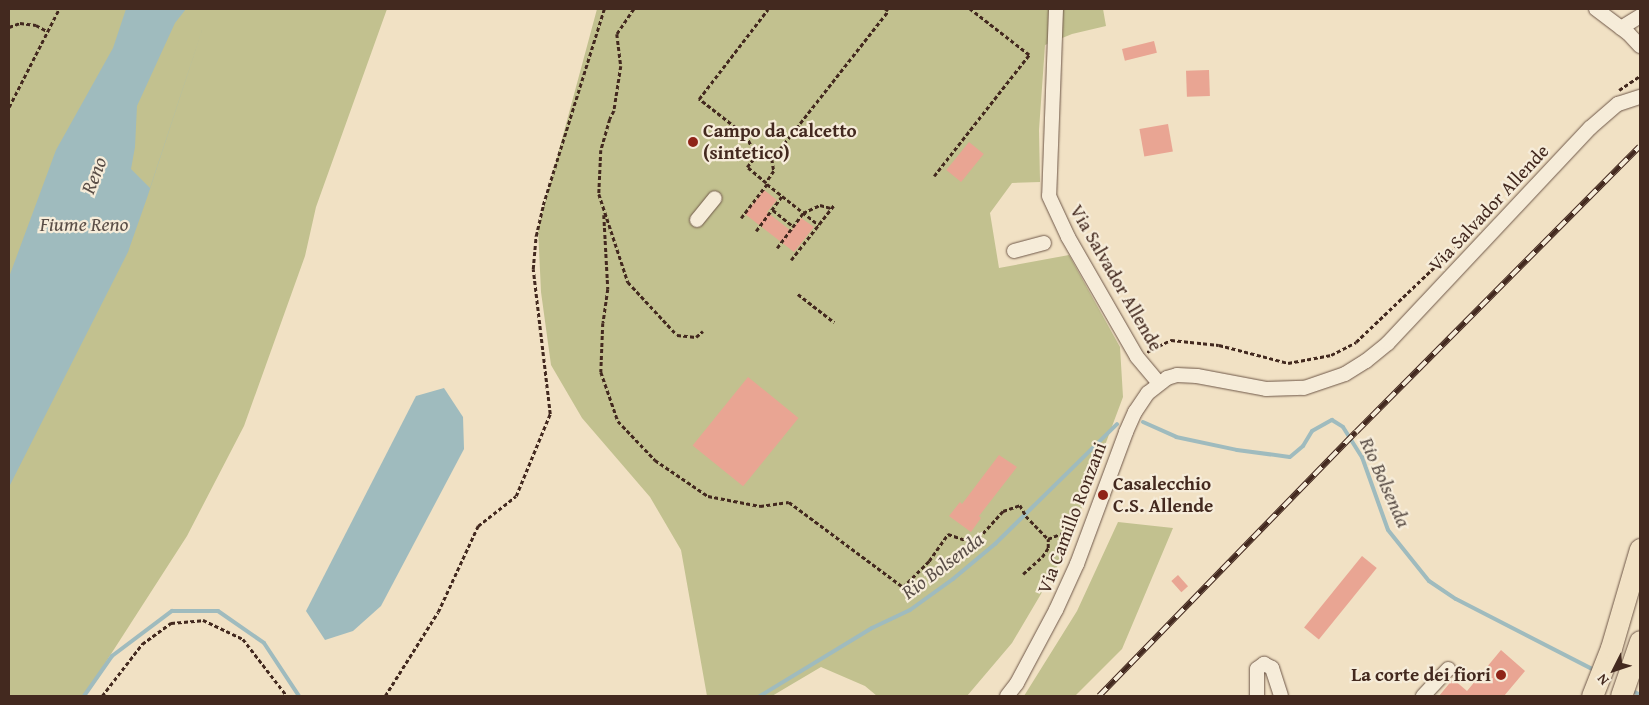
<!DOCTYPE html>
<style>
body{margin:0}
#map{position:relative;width:1649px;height:705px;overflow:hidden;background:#f1e1c4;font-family:"Gentium Book Plus",serif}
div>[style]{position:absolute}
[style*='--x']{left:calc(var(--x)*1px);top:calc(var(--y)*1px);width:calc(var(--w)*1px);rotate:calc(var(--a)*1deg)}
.green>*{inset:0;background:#c2c18f}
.water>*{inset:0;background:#9fbbbe}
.stream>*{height:4px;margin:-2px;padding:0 2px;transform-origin:2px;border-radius:2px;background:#9fbbbe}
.building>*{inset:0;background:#e9a593;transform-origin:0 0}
.path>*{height:2.5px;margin-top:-1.25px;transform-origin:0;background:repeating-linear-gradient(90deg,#43291f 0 4px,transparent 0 6.5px)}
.roads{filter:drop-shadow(0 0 1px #6e5748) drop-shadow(0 0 1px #6e5748)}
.minor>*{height:14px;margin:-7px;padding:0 7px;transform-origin:7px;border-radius:7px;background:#f6ecd9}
.highway>*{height:21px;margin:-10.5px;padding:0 10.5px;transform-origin:10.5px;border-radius:10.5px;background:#f1e1c4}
.rail>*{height:5.5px;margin-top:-2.75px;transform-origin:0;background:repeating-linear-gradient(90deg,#f6ecd9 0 11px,#43291f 0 22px);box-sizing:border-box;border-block:1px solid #43291f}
.dots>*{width:14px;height:14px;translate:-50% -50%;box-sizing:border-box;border:2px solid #f6ecd9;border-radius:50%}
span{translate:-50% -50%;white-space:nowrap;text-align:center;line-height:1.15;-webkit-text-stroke:4.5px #f6ecd9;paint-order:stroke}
.poi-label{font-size:19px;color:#43291f;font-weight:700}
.left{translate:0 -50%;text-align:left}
.right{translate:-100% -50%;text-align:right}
.street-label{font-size:19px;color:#43291f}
.water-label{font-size:20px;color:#5a4e47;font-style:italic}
.frame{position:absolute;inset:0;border:10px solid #43291f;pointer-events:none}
.north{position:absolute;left:1589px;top:645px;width:50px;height:50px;-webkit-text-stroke:4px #f6ecd9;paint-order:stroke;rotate:229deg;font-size:14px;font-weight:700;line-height:20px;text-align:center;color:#43291f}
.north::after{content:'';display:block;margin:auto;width:18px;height:22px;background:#43291f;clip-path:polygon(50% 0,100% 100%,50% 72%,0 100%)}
</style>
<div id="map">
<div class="green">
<i style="clip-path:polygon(9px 9px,387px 9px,316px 207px,305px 256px,244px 426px,187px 536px,84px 696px,9px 696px)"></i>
<i style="clip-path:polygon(597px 9px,1103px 9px,1106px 26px,1072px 34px,1045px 45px,1039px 130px,1040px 182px,1012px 183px,990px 213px,999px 268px,1069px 255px,1120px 347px,1123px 397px,1064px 555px,1012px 643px,967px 696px,877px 696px,865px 686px,821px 667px,772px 696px,707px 696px,681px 550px,650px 497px,582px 418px,551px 365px,541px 292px,538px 228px)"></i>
<i style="clip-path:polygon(1118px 522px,1173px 528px,1122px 649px,1075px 696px,1024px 696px,1077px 611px)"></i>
</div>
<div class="water">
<i style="clip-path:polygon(126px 9px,186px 9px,175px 23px,137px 106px,135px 147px,131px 169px,150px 188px,209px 9px,147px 198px,128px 252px,9px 487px,9px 277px,56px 150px,113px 48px)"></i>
<i style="clip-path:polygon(444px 388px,463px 417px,464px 449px,381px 606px,353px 631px,325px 640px,306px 611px,416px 396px)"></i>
</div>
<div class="stream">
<i style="--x:1143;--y:422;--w:36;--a:24"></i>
<i style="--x:1176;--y:437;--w:62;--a:12"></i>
<i style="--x:1237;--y:450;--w:53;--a:7.5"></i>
<i style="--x:1290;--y:457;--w:17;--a:-40"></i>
<i style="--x:1303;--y:446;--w:17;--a:-59"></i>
<i style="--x:1312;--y:431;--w:23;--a:-29"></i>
<i style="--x:1332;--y:420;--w:13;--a:32"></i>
<i style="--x:1343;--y:427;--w:36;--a:58"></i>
<i style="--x:1362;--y:457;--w:77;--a:70.4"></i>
<i style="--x:1388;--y:530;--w:65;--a:51.2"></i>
<i style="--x:1429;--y:581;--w:32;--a:34"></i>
<i style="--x:1456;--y:599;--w:155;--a:27.2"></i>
<i style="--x:1631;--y:690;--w:10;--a:29"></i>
<i style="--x:84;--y:696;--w:49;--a:-55"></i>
<i style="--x:112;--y:656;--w:75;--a:-36.9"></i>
<i style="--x:172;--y:611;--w:46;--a:0"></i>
<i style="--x:218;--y:611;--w:56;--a:34.8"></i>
<i style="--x:264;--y:643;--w:64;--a:56.6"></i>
<i style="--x:760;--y:696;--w:131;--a:-31.3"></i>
<i style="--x:872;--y:628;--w:42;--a:-25.3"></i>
<i style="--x:910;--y:610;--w:53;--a:-35.8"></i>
<i style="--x:953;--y:579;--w:55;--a:-39.8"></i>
<i style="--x:995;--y:544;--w:171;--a:-44.5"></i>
</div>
<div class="building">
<i style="left:1154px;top:41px;width:12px;height:33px;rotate:76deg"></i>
<i style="left:1209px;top:70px;width:26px;height:23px;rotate:88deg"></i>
<i style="left:1168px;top:124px;width:28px;height:29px;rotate:80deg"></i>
<i style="left:969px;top:142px;width:19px;height:36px;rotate:39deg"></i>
<i style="clip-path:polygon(764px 190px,777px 200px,767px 212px,791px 231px,801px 218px,814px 227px,794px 252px,745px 214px)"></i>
<i style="left:748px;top:377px;width:65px;height:88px;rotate:39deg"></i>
<i style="clip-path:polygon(999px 455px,1017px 467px,979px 516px,981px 518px,971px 532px,949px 516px,960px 502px,962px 504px)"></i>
<i style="left:1362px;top:556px;width:19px;height:92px;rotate:39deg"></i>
<i style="left:1178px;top:575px;width:15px;height:9px;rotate:48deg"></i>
<i style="clip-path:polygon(1501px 650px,1525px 671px,1504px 696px,1439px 696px,1453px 679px,1467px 691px)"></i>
</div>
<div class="path">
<i style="--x:634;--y:9;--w:30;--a:124"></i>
<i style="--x:617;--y:34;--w:32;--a:83"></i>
<i style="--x:621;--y:66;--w:46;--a:98.8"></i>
<i style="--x:614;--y:111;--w:9;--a:117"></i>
<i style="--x:610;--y:119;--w:32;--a:106"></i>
<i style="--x:601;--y:150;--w:44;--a:92.6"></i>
<i style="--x:599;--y:194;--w:93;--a:71.8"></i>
<i style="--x:628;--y:282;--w:72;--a:47.2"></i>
<i style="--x:677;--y:335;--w:19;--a:6"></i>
<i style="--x:696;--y:337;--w:9;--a:-41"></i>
<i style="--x:9;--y:27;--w:12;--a:-20"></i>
<i style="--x:20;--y:23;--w:16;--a:7"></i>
<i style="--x:36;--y:25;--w:13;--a:29"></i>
<i style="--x:1619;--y:90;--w:25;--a:-34"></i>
<i style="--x:9;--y:107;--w:110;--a:-63"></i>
<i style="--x:756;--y:156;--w:7;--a:-27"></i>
<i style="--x:762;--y:153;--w:8;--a:14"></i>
<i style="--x:770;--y:155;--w:4;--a:63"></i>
<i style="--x:772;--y:159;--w:12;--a:81"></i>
<i style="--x:774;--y:171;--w:14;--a:124"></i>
<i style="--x:766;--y:183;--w:25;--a:-140"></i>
<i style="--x:747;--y:167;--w:14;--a:-51"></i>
<i style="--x:756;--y:156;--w:22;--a:-117"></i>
<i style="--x:746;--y:136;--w:60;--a:-141.8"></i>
<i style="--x:699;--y:99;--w:113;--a:-52.5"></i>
<i style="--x:772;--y:159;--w:188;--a:-51.9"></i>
<i style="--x:888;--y:11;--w:4;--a:-146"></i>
<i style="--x:934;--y:176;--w:154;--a:-51.9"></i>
<i style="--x:1029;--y:55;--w:75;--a:-142.1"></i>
<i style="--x:773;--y:210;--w:26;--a:39"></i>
<i style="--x:604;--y:215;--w:74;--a:86.9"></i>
<i style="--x:608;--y:289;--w:34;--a:98"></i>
<i style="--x:603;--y:323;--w:49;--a:92.3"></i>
<i style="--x:601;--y:372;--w:52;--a:70.9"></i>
<i style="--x:618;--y:421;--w:54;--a:46.5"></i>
<i style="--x:655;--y:460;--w:64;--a:34.2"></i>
<i style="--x:708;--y:496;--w:53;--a:10.9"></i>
<i style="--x:760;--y:506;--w:29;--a:-8"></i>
<i style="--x:789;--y:502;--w:142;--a:36.7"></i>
<i style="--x:903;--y:587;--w:37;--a:-45"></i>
<i style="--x:929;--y:561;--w:33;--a:-55"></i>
<i style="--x:948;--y:534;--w:28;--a:19"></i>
<i style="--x:974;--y:543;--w:43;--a:-47.8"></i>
<i style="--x:1003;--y:511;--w:18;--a:-19"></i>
<i style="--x:1020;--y:505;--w:13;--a:61"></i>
<i style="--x:1026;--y:516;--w:32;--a:46"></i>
<i style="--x:1048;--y:539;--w:31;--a:-22"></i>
<i style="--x:741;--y:218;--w:43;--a:-52.6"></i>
<i style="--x:767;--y:184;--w:66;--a:38.3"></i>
<i style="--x:756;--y:231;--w:44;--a:-53.4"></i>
<i style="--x:777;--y:248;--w:44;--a:-53.4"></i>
<i style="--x:803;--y:213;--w:19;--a:-25"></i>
<i style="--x:820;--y:205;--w:11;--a:15"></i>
<i style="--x:791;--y:260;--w:70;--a:-52"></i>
<i style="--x:798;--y:294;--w:46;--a:37.9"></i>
<i style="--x:1147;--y:352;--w:27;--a:-27"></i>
<i style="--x:1171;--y:340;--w:48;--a:5.9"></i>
<i style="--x:1219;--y:345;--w:71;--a:14.6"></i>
<i style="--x:1288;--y:363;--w:44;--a:-10.5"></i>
<i style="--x:1331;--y:355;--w:28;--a:-27"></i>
<i style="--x:1356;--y:342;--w:184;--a:-43.7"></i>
<i style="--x:1023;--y:574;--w:25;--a:-42"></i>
<i style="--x:1042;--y:557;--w:11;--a:-56"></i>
<i style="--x:1048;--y:548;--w:9;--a:-90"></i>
<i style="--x:102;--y:696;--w:66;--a:-52.4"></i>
<i style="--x:142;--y:644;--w:36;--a:-36"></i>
<i style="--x:171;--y:623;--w:32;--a:-5"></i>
<i style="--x:203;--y:620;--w:44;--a:25.4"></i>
<i style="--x:243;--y:639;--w:72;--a:52.3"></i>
<i style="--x:385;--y:696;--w:99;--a:-57.8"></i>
<i style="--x:438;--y:612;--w:95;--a:-65.1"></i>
<i style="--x:478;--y:526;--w:48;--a:-38.3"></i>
<i style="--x:516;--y:496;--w:89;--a:-67.5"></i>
<i style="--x:550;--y:414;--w:146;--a:-96.7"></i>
<i style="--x:533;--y:269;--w:33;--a:-85"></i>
<i style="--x:536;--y:236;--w:32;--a:-77"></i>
<i style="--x:543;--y:205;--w:205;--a:-72.7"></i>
</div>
<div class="roads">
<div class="minor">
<i style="--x:1056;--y:9;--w:187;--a:92.1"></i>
<i style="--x:1049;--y:196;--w:45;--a:65.1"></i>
<i style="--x:1068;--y:237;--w:138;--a:60.1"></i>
<i style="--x:1137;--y:357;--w:34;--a:50"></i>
<i style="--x:1596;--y:9;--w:40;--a:37"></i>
<i style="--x:1628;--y:33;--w:18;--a:47"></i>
<i style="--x:1621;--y:28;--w:22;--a:-32"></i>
<i style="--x:697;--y:220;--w:28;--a:-51"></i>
<i style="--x:1014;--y:251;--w:31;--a:-15"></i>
<i style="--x:1007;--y:696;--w:16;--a:-52"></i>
<i style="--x:1017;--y:683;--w:83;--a:-61.9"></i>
<i style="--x:1056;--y:610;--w:51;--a:-65.5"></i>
<i style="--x:1077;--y:564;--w:141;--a:-69.6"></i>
<i style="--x:1126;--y:432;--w:22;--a:-66"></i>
<i style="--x:1135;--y:412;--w:23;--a:-56"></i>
<i style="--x:1148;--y:393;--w:24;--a:-38"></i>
<i style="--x:1167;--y:378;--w:10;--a:-17"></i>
<i style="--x:1177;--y:375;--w:20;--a:3"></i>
<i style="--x:1197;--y:376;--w:70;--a:10.7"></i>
<i style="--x:1266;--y:389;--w:38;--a:-2"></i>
<i style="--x:1304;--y:388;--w:43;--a:-18.9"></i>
<i style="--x:1345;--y:374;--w:25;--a:-32"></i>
<i style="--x:1366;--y:361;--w:28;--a:-39"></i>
<i style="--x:1388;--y:343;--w:295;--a:-46.8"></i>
<i style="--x:1590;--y:128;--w:37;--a:-41"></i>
<i style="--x:1618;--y:104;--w:23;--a:-18"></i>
<i style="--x:1257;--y:696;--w:27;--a:-90"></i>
<i style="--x:1257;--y:669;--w:9;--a:-36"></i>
<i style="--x:1264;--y:664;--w:9;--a:27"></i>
<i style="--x:1272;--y:668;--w:29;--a:72"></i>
<i style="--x:1423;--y:696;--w:37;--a:-47"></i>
</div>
<div class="highway">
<i style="--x:1592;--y:696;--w:52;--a:-68.4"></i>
<i style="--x:1611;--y:648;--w:103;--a:-73.7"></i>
<i style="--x:1621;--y:696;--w:58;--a:-70.9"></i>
</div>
</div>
<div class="rail">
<i style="--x:1099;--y:696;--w:368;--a:-45.8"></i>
<i style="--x:1356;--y:432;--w:402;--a:-45.2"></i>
</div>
<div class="dots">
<i style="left:693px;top:142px;background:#8f2418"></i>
<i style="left:1103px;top:495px;background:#8f2418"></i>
<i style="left:1501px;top:675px;background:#8f2418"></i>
</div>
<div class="poi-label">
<span class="left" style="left:703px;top:142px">Campo da calcetto<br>(sintetico)</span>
<span class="left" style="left:1113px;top:495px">Casalecchio<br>C.S. Allende</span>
<span class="right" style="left:1491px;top:675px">La corte dei fiori</span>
</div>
<div class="street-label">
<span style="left:1489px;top:208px;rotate:-47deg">Via Salvador Allende</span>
<span style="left:1116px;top:278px;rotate:60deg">Via Salvador Allende</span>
<span style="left:1072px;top:518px;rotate:-69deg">Via Camillo Ronzani</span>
</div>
<div class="water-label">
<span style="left:93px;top:175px;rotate:-69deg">Reno</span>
<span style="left:84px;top:223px">Fiume Reno</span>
<span style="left:1386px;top:482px;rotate:66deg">Rio Bolsenda</span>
<span style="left:942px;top:565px;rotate:-37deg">Rio Bolsenda</span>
</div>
<div class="frame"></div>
<div class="north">N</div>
</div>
